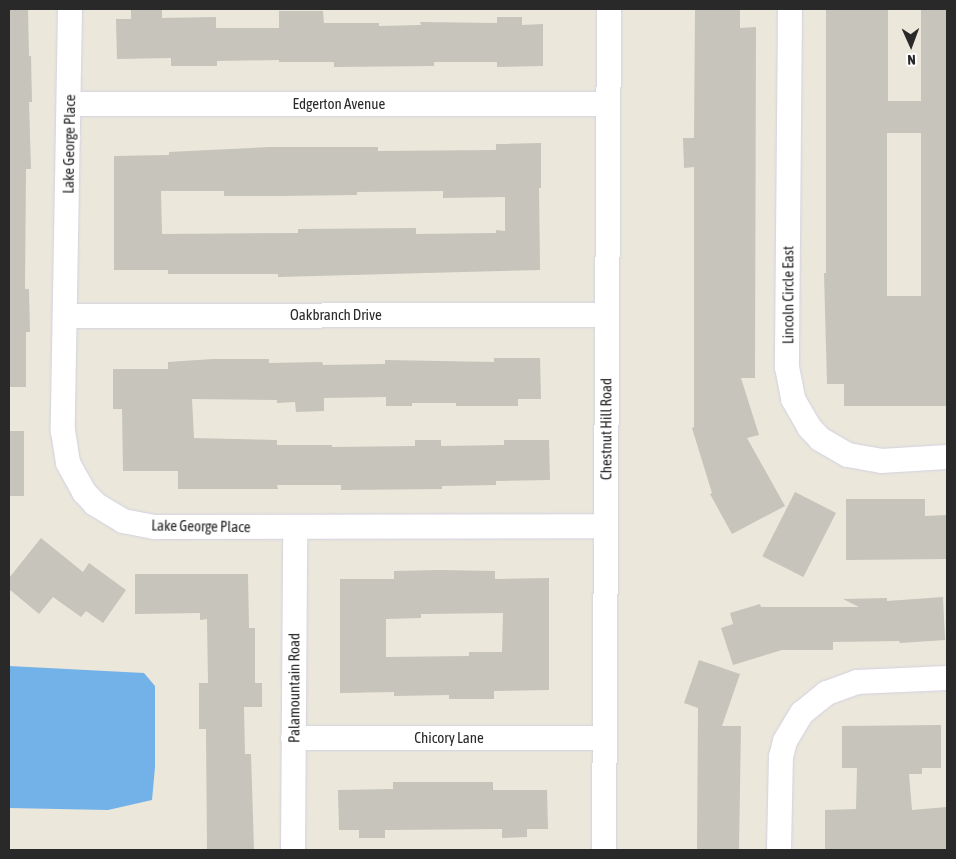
<!DOCTYPE html>
<style>
body{margin:0}
#map{position:relative;width:956px;height:859px;overflow:hidden;background:#ebe7db;font-family:"Asap Condensed",sans-serif}
div>[style]{position:absolute}
[style*='--x']{left:calc(var(--x)*1px);top:calc(var(--y)*1px);width:calc(var(--w)*1px);rotate:calc(var(--a)*1deg)}
.water>*{inset:0;background:#73b2e8}
.building>*{inset:0;background:#c6c4bb;transform-origin:0 0}
.roads{filter:drop-shadow(0 0 1px #d1d1e1) drop-shadow(0 0 1px #d1d1e1)}
.street>*{height:24px;margin:-12px;padding:0 12px;transform-origin:12px;border-radius:12px;background:#fff}
span{translate:-50% -50%;white-space:nowrap;text-align:center;line-height:1.15;-webkit-text-stroke:5px #fff;paint-order:stroke}
.street-label{font-size:15px;color:#292929}
.frame{position:absolute;inset:0;border:10px solid #292929;pointer-events:none}
.north{position:absolute;left:886px;top:20px;width:50px;height:50px;-webkit-text-stroke:4px #fff;paint-order:stroke;rotate:178deg;font-size:14px;font-weight:700;line-height:20px;text-align:center;color:#292929}
.north::after{content:'';display:block;margin:auto;width:18px;height:22px;background:#292929;clip-path:polygon(50% 0,100% 100%,50% 72%,0 100%)}
</style>
<div id="map">
<div class="water">
<i style="clip-path:polygon(9px 666px,144px 673px,155px 686px,155px 767px,152px 800px,108px 810px,9px 808px)"></i>
</div>
<div class="building">
<i style="clip-path:polygon(9px 9px,28px 9px,29px 56px,31px 56px,32px 102px,29px 102px,31px 169px,26px 169px,25px 289px,29px 289px,30px 332px,26px 332px,26px 387px,9px 387px)"></i>
<i style="clip-path:polygon(695px 9px,740px 9px,740px 28px,756px 27px,755px 378px,741px 378px,759px 435px,747px 438px,785px 506px,732px 534px,710px 494px,712px 493px,692px 428px,694px 427px,694px 167px,684px 168px,683px 138px,694px 138px)"></i>
<i style="clip-path:polygon(evenodd,826px 9px,888px 9px,888px 101px,921px 101px,921px 9px,947px 9px,947px 406px,844px 406px,844px 384px,827px 384px,824px 273px,826px 273px,826px 9px,887px 133px,921px 133px,921px 296px,887px 296px,887px 133px)"></i>
<i style="clip-path:polygon(131px 10px,162px 10px,162px 18px,216px 17px,216px 28px,279px 28px,279px 11px,323px 11px,324px 23px,379px 23px,379px 26px,421px 25px,420px 22px,497px 23px,497px 17px,522px 17px,522px 25px,543px 24px,543px 66px,497px 67px,497px 62px,434px 62px,434px 66px,334px 67px,334px 62px,279px 62px,279px 60px,217px 61px,217px 66px,171px 66px,171px 58px,117px 59px,116px 19px,131px 19px)"></i>
<i style="clip-path:polygon(evenodd,541px 143px,541px 188px,539px 188px,540px 270px,278px 277px,278px 274px,168px 274px,168px 270px,114px 270px,114px 156px,169px 155px,169px 152px,269px 147px,378px 147px,378px 151px,496px 150px,496px 144px,541px 143px,161px 191px,224px 191px,224px 196px,278px 196px,357px 195px,357px 192px,443px 191px,443px 198px,505px 197px,505px 231px,496px 230px,496px 233px,416px 234px,416px 228px,298px 229px,298px 233px,162px 234px,161px 191px)"></i>
<i style="clip-path:polygon(494px 358px,540px 358px,541px 399px,518px 399px,518px 406px,456px 406px,456px 403px,412px 403px,412px 406px,386px 406px,386px 397px,324px 398px,324px 411px,296px 412px,295px 402px,277px 403px,277px 400px,192px 399px,194px 438px,277px 440px,277px 445px,332px 445px,332px 447px,415px 446px,415px 440px,441px 440px,441px 446px,504px 445px,504px 440px,549px 440px,550px 480px,496px 481px,496px 485px,442px 486px,442px 489px,341px 490px,341px 485px,277px 485px,278px 489px,178px 489px,178px 471px,123px 471px,122px 409px,113px 409px,113px 369px,168px 369px,168px 362px,213px 359px,269px 359px,269px 363px,322px 362px,323px 365px,385px 364px,385px 360px,494px 362px)"></i>
<i style="left:9px;top:431px;width:15px;height:65px"></i>
<i style="left:795px;top:492px;width:46px;height:72px;rotate:27deg"></i>
<i style="clip-path:polygon(846px 499px,925px 499px,925px 516px,947px 515px,947px 559px,846px 560px)"></i>
<i style="clip-path:polygon(41px 538px,83px 572px,89px 563px,126px 590px,103px 623px,86px 611px,81px 617px,53px 597px,39px 614px,9px 589px,9px 578px)"></i>
<i style="clip-path:polygon(evenodd,440px 570px,495px 571px,495px 579px,549px 578px,549px 690px,494px 691px,494px 699px,449px 699px,449px 695px,394px 696px,394px 692px,340px 693px,340px 579px,394px 579px,394px 571px,440px 570px,503px 613px,502px 652px,469px 652px,469px 656px,386px 657px,386px 619px,421px 618px,421px 614px,503px 613px)"></i>
<i style="clip-path:polygon(135px 574px,248px 574px,249px 628px,255px 628px,255px 683px,262px 683px,262px 707px,244px 707px,245px 754px,251px 754px,254px 850px,207px 850px,206px 729px,199px 729px,199px 683px,208px 683px,207px 619px,200px 620px,200px 613px,135px 614px)"></i>
<i style="clip-path:polygon(943px 597px,945px 640px,900px 643px,899px 641px,833px 642px,833px 650px,782px 650px,733px 665px,721px 628px,733px 624px,730px 613px,760px 604px,761px 607px,859px 607px,843px 599px,887px 598px,887px 601px)"></i>
<i style="clip-path:polygon(699px 660px,740px 674px,722px 726px,741px 726px,739px 850px,697px 850px,698px 708px,684px 703px)"></i>
<i style="clip-path:polygon(941px 725px,941px 768px,922px 768px,922px 774px,909px 774px,912px 810px,947px 807px,947px 850px,825px 850px,825px 810px,856px 809px,857px 768px,842px 768px,842px 726px)"></i>
<i style="clip-path:polygon(393px 782px,493px 782px,493px 790px,547px 790px,548px 829px,527px 829px,527px 837px,502px 838px,502px 829px,385px 830px,385px 838px,359px 838px,359px 830px,339px 830px,338px 790px,393px 789px)"></i>
</div>
<div class="roads">
<div class="street">
<i style="--x:70;--y:9;--w:422;--a:91"></i>
<i style="--x:63;--y:431;--w:32;--a:81"></i>
<i style="--x:68;--y:463;--w:33;--a:61"></i>
<i style="--x:84;--y:492;--w:16;--a:47"></i>
<i style="--x:95;--y:504;--w:33;--a:31"></i>
<i style="--x:123;--y:521;--w:33;--a:11"></i>
<i style="--x:155;--y:527;--w:451;--a:-0.1"></i>
<i style="--x:790;--y:9;--w:358;--a:90.5"></i>
<i style="--x:787;--y:367;--w:33;--a:79"></i>
<i style="--x:793;--y:399;--w:32;--a:60"></i>
<i style="--x:809;--y:427;--w:16;--a:47"></i>
<i style="--x:820;--y:439;--w:32;--a:30"></i>
<i style="--x:848;--y:455;--w:34;--a:10"></i>
<i style="--x:881;--y:461;--w:66;--a:-3.5"></i>
<i style="--x:70;--y:104;--w:538;--a:0"></i>
<i style="--x:66;--y:316;--w:541;--a:-0.11"></i>
<i style="--x:293;--y:738;--w:312;--a:0"></i>
<i style="--x:293;--y:850;--w:323;--a:-89.6"></i>
<i style="--x:604;--y:850;--w:841;--a:-89.66"></i>
<i style="--x:779;--y:850;--w:93;--a:-88.8"></i>
<i style="--x:781;--y:757;--w:16;--a:-76"></i>
<i style="--x:785;--y:741;--w:33;--a:-59"></i>
<i style="--x:802;--y:713;--w:32;--a:-39"></i>
<i style="--x:827;--y:693;--w:32;--a:-20"></i>
<i style="--x:857;--y:682;--w:90;--a:-2.5"></i>
</div>
</div>
<div class="street-label">
<span style="left:339px;top:104px">Edgerton Avenue</span>
<span style="left:69px;top:144px;rotate:-89deg">Lake George Place</span>
<span style="left:788px;top:295px;rotate:-90deg">Lincoln Circle East</span>
<span style="left:336px;top:315px">Oakbranch Drive</span>
<span style="left:606px;top:429px;rotate:-90deg">Chestnut Hill Road</span>
<span style="left:201px;top:526px;rotate:1deg">Lake George Place</span>
<span style="left:294px;top:688px;rotate:-90deg">Palamountain Road</span>
<span style="left:449px;top:738px">Chicory Lane</span>
</div>
<div class="frame"></div>
<div class="north">N</div>
</div>
